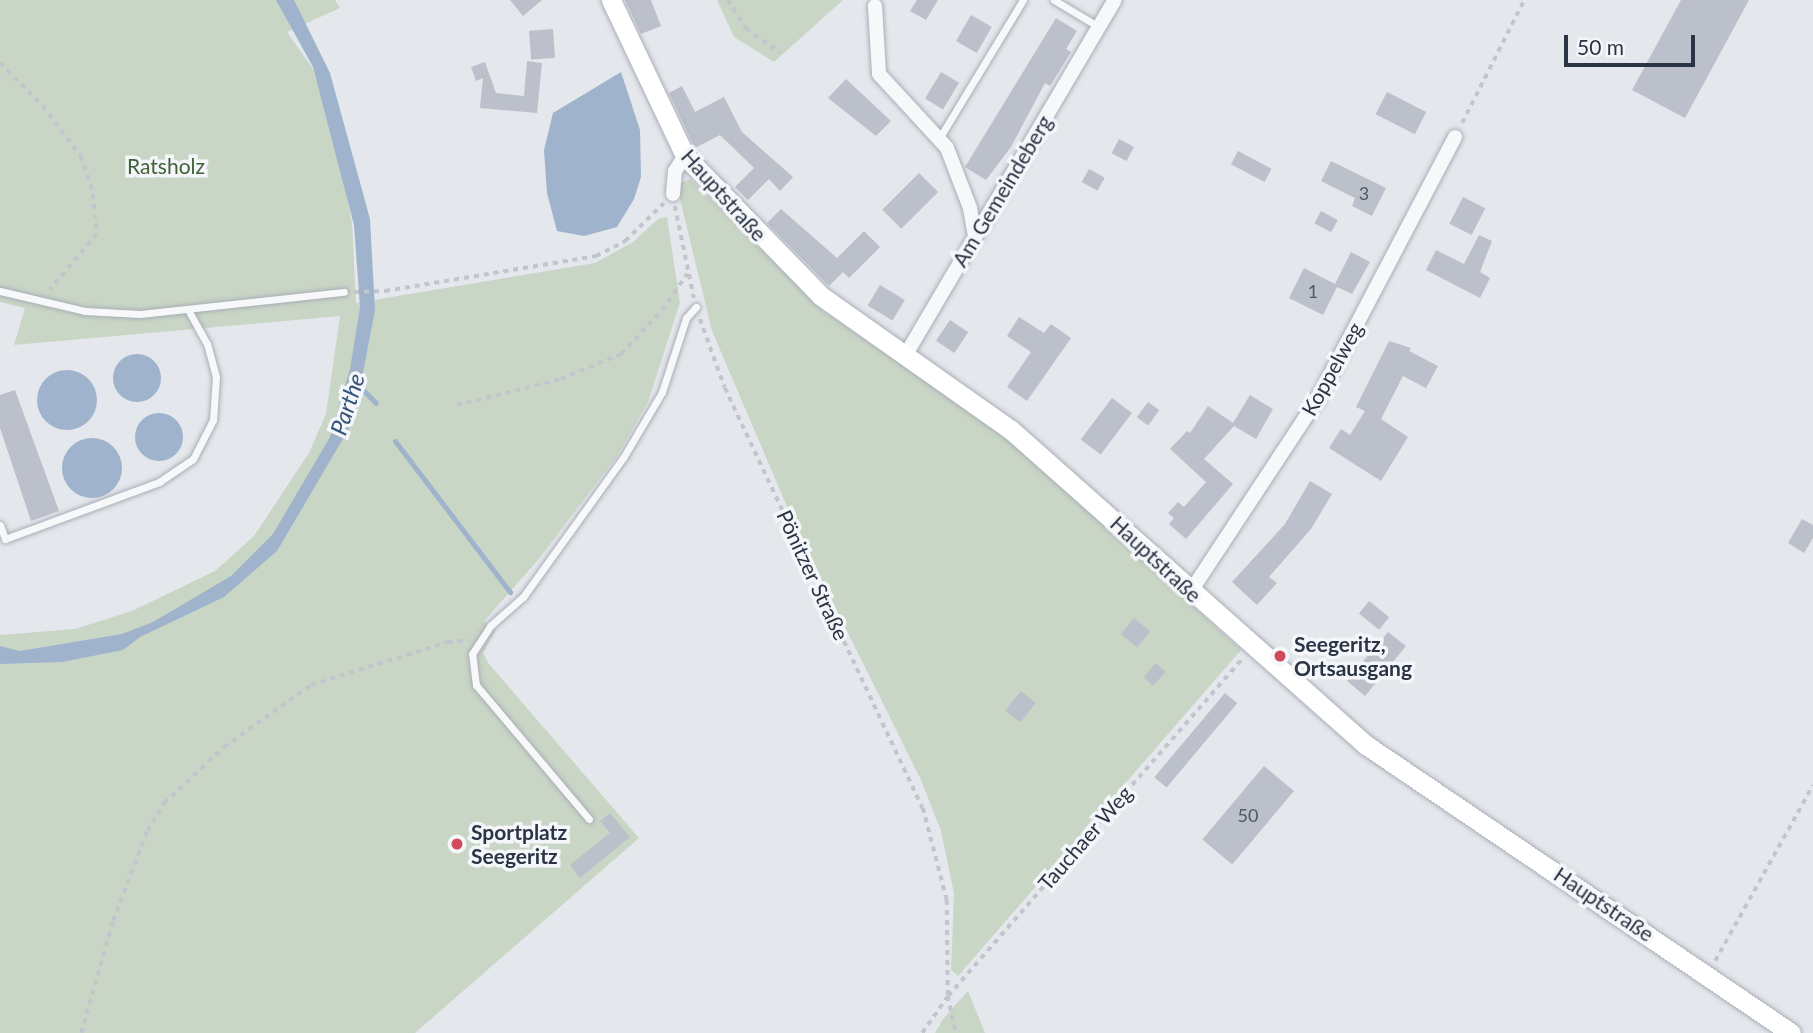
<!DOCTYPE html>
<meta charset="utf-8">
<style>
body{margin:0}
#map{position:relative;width:1813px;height:1033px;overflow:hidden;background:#e4e7ec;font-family:Lato,sans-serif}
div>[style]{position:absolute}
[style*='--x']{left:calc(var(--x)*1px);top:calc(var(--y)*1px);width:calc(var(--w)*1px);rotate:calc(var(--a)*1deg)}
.green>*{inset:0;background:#c9d6c5}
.water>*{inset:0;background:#9fb4cc}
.round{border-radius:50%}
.stream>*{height:5px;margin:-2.5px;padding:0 2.5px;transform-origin:2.5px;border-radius:2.5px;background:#9fb4cc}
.building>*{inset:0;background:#bbc0ca;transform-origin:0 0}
.path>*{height:3.5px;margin-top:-1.75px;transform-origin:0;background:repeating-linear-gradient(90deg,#c2c5cb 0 5px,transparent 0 10px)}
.roads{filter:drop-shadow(0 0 2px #a9aeb7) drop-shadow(0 0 2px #a9aeb7)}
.lane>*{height:7px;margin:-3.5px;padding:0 3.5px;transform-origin:3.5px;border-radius:3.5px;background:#f7f8fa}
.street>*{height:14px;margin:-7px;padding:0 7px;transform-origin:7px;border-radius:7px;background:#f7f8fa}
.secondary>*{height:19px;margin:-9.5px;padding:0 9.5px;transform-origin:9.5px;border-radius:9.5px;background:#fff}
.dots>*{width:19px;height:19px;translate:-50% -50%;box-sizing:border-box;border:4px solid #f4f6f9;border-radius:50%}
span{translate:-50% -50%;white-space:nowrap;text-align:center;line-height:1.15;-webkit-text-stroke:7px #f4f6f9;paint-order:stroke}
.number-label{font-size:18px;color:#4f5766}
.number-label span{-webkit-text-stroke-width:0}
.park-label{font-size:21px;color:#3f6138}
.street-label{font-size:21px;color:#2b3445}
.poi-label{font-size:21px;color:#2b3445;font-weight:700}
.left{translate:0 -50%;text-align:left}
.water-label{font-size:23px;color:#34527a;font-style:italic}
.scale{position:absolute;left:1564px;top:35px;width:131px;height:32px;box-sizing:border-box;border:4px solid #2b3445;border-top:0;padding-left:9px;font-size:21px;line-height:24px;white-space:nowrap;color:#2b3445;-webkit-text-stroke:5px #f4f6f9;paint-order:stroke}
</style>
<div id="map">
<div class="green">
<i style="clip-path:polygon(0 0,335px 0,340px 8px,287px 32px,313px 69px,340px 158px,352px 223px,356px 303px,595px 263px,633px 242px,658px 219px,667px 217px,680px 303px,648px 402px,617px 456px,538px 560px,484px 621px,496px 630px,483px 653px,489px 664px,639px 838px,415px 1033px,0 1033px,0 635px,75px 629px,132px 611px,215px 571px,254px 536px,309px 453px,326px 414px,340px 316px,14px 345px,25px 308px,0 302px)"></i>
<i style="clip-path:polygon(717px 0,843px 0,774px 62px,734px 37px)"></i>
<i style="clip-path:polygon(690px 179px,824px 312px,996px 428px,1241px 650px,958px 976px,951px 970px,954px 893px,941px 831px,921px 780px,797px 530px,712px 331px,679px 195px,680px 183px)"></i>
<i style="clip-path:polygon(968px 991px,985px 1033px,935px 1033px,943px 1019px)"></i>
</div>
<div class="water">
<i style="clip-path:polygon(276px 0,294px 0,330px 73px,370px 219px,375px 310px,354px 420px,277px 551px,224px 597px,140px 637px,123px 650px,62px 662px,0 664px,0 646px,20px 651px,122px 634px,153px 622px,231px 576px,273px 534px,330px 437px,350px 369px,360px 307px,354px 225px,313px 67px)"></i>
<i style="clip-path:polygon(621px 72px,640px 130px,641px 177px,634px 199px,617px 227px,584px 236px,557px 231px,547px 193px,544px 150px,553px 113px)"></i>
<i class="round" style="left:113px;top:354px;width:48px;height:48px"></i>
<i class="round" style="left:37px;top:370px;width:60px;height:60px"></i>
<i class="round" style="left:135px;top:413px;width:48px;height:48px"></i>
<i class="round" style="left:62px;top:438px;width:60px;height:60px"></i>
</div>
<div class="stream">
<i style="--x:356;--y:383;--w:28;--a:45"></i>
<i style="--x:395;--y:441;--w:190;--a:52.7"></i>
</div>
<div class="building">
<i style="clip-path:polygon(510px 0,542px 0,523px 16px)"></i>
<i style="clip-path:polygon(625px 0,651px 0,661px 26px,641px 34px)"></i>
<i style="clip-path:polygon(917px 0,938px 0,926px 20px,910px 11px)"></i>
<i style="clip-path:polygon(1681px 0,1749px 0,1685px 118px,1632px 90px)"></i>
<i style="left:971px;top:15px;width:24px;height:30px;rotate:30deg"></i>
<i style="clip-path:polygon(1056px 18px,1077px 31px,1066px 49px,1071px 52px,1050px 86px,1045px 83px,1011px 147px,986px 180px,965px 167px)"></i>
<i style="left:553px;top:29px;width:29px;height:24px;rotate:86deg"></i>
<i style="clip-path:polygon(527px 61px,542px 63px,537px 113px,480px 108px,483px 78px,476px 81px,471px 67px,485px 62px,496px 93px,524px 96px)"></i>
<i style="left:941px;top:72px;width:21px;height:31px;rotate:31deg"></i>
<i style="clip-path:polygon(846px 79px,891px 121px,876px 136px,828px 98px)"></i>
<i style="clip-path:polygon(682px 86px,695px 112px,724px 97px,742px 132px,793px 177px,780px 191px,769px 179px,748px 200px,735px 187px,754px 168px,720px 135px,695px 148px,669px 93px)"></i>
<i style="left:1387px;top:92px;width:44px;height:25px;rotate:27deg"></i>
<i style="left:1119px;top:139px;width:17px;height:16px;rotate:28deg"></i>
<i style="left:1238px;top:151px;width:38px;height:15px;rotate:28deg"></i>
<i style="clip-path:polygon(1331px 161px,1386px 188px,1372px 216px,1352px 206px,1355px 198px,1321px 181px)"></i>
<i style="left:1089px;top:169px;width:18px;height:15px;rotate:29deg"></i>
<i style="left:919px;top:173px;width:27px;height:52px;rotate:45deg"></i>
<i style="left:1463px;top:197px;width:25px;height:30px;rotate:27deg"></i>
<i style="clip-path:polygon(781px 209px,837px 258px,864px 231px,880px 247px,849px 278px,843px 272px,829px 286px,767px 223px)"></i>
<i style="left:1321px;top:211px;width:19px;height:14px;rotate:28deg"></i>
<i style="clip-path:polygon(1479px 235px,1492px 241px,1480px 272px,1490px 278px,1480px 298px,1426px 270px,1436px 250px,1464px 264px)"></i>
<i style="clip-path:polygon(1351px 252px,1370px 262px,1352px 294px,1337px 287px,1323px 315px,1289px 298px,1304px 268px,1335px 284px)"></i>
<i style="left:880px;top:285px;width:29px;height:24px;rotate:31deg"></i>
<i style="clip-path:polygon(1019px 317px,1044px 333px,1051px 324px,1071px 338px,1027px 401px,1007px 387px,1031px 352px,1007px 336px)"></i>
<i style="left:950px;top:320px;width:22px;height:25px;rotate:34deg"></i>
<i style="clip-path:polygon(1389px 341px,1411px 348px,1409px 351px,1438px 366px,1426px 388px,1403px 376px,1381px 419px,1408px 437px,1381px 481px,1329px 448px,1341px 429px,1350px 435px,1365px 411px,1356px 407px)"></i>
<i style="clip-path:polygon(15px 390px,59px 511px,31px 521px,0 428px,0 395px)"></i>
<i style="clip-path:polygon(1250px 395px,1273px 409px,1256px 439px,1234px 426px,1204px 459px,1233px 484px,1186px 539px,1169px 524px,1174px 518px,1168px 513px,1178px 502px,1184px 507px,1206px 482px,1170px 449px,1187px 431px,1190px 433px,1208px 406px,1233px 423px)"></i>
<i style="left:1112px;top:398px;width:25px;height:52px;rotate:37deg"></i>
<i style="left:1148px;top:402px;width:14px;height:19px;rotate:36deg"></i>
<i style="clip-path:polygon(1310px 481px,1332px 494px,1311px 529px,1269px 577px,1277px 583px,1257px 605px,1232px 582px,1285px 524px)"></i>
<i style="clip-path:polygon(1802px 519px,1813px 525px,1813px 538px,1804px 553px,1788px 543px)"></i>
<i style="left:1369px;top:601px;width:26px;height:16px;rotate:39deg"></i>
<i style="left:1134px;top:618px;width:21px;height:21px;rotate:39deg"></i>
<i style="clip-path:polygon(1388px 632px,1406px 646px,1365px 696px,1347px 681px,1351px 677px,1347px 674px,1355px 663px,1359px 666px)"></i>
<i style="left:1156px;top:663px;width:13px;height:19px;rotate:42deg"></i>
<i style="left:1021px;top:691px;width:19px;height:25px;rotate:39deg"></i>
<i style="left:1225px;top:693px;width:16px;height:110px;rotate:40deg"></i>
<i style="left:1264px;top:766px;width:39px;height:96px;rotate:40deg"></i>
<i style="clip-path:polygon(610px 813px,630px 837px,580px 878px,570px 865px,610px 833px,600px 821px)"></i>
</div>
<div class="path">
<i style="--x:728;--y:0;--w:34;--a:58"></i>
<i style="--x:746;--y:29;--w:42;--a:34.4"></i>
<i style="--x:0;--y:63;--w:61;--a:45"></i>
<i style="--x:43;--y:106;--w:63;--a:52.8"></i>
<i style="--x:81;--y:156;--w:40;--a:72"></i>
<i style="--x:93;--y:194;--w:40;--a:84.3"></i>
<i style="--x:97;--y:234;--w:73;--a:130"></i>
<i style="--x:1462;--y:123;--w:138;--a:-63.2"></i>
<i style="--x:675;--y:206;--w:94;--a:78.3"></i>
<i style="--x:354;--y:292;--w:31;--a:-2"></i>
<i style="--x:385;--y:291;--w:214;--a:-9.4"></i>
<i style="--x:596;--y:256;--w:33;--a:-27"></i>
<i style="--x:625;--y:241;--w:54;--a:-44.3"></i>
<i style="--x:700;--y:319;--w:73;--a:70.1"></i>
<i style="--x:725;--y:388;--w:464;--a:64.8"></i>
<i style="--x:923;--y:808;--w:95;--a:75.4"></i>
<i style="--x:947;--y:900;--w:96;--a:89.4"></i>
<i style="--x:948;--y:996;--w:38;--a:78"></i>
<i style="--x:457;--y:405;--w:107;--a:-14"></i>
<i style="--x:561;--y:379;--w:65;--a:-22.6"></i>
<i style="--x:621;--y:354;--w:60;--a:-47"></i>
<i style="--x:662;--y:310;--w:44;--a:-55.2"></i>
<i style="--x:1715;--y:961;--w:201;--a:-60.9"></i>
<i style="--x:81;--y:1033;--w:116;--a:-74.1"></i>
<i style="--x:113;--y:921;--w:96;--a:-69.3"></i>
<i style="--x:147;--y:831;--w:33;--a:-59"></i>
<i style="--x:164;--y:803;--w:82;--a:-43"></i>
<i style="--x:224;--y:747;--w:107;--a:-35.5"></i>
<i style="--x:311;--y:685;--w:144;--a:-17.4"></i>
<i style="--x:448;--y:642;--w:21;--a:-5"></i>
<i style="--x:922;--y:1033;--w:45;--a:-54.9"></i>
<i style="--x:948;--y:996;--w:450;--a:-48.9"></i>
</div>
<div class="roads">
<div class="lane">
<i style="--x:1054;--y:0;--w:52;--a:31"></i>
<i style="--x:940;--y:137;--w:160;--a:-58.8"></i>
<i style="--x:0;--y:291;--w:87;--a:13.2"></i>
<i style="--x:85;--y:311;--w:55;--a:3.1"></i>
<i style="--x:140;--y:314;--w:205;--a:-6.2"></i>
<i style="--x:0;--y:525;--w:15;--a:70"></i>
<i style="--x:5;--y:539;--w:164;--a:-20.3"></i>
<i style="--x:159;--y:482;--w:41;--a:-34.1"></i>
<i style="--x:193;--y:459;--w:44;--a:-62.9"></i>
<i style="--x:213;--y:420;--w:43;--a:-86"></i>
<i style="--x:216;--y:377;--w:34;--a:-105"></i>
<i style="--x:207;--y:344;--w:37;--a:-119"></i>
<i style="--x:589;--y:819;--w:175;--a:-130.1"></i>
<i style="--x:476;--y:685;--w:31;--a:-97"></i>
<i style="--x:472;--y:654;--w:33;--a:-57"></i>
<i style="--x:490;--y:626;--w:44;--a:-41.3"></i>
<i style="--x:523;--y:597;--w:171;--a:-54.3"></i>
<i style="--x:623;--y:458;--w:77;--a:-59.4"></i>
<i style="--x:662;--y:392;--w:78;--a:-72"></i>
<i style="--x:686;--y:318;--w:15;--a:-48"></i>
</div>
<div class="street">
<i style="--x:875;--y:6;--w:68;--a:86.6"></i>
<i style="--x:879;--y:74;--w:100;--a:47.4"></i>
<i style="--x:947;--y:148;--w:64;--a:69"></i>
<i style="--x:970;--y:208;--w:27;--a:80"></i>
<i style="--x:673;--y:194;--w:23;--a:-85"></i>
<i style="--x:675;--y:171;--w:18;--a:-56"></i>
<i style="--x:905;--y:356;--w:413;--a:-59.5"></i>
<i style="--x:1191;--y:591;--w:229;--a:-56.6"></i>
<i style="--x:1317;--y:400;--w:297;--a:-62.3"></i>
</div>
<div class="secondary">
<i style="--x:611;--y:0;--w:173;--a:64.6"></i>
<i style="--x:685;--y:156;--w:195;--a:45.8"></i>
<i style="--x:821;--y:296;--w:232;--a:35.2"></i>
<i style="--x:1011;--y:430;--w:475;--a:41.6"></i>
<i style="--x:1366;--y:745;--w:513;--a:34.12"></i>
</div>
</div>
<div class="dots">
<i style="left:1280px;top:656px;background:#d1495b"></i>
<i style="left:457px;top:844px;background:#d1495b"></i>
</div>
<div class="number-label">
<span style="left:1364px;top:193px">3</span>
<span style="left:1313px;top:291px">1</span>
<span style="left:1248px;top:815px">50</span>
</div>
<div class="park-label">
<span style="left:166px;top:166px">Ratsholz</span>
</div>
<div class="street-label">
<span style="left:1002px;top:191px;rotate:-59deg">Am Gemeindeberg</span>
<span style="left:724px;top:195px;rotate:48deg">Hauptstraße</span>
<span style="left:1332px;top:369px;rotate:-61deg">Koppelweg</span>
<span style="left:1156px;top:559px;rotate:43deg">Hauptstraße</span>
<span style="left:813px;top:575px;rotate:65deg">Pönitzer Straße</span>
<span style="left:1085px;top:838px;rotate:-49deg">Tauchaer Weg</span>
<span style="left:1604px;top:904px;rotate:34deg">Hauptstraße</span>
</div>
<div class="poi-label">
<span class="left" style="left:1294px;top:656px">Seegeritz,<br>Ortsausgang</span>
<span class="left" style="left:471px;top:844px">Sportplatz<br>Seegeritz</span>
</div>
<div class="water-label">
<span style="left:347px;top:404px;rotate:-72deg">Parthe</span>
</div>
<div class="scale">50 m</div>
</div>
